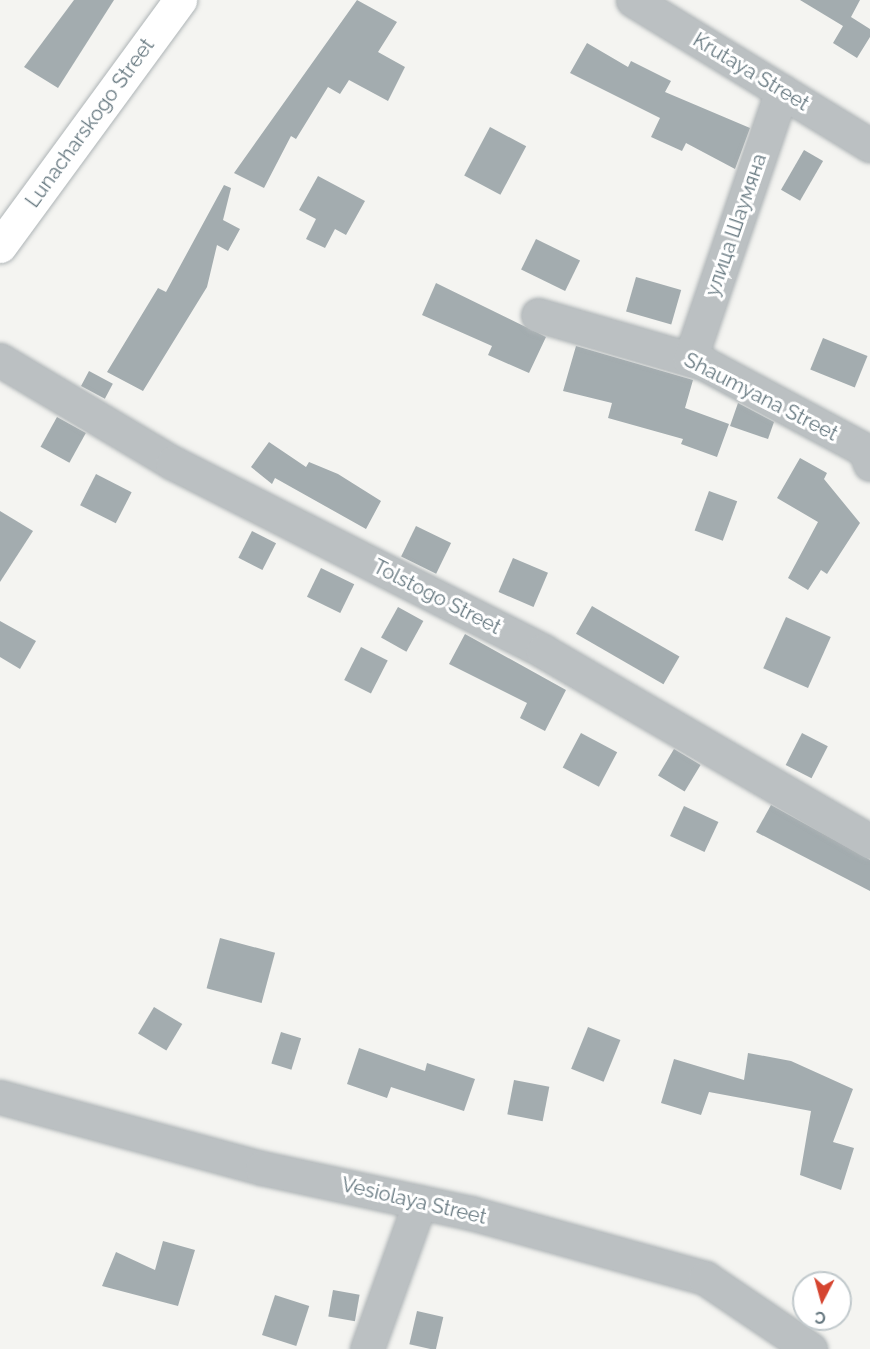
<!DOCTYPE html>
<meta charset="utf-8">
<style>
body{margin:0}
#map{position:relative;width:870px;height:1349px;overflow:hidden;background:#f4f4f1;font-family:Raleway,sans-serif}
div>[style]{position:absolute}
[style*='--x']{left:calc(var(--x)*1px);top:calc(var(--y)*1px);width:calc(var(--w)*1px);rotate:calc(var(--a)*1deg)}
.building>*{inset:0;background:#a3acaf;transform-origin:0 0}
.roads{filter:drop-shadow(0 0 2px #aeb4b6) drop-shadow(0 0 2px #aeb4b6)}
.minor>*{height:33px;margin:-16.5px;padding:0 16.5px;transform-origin:16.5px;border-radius:16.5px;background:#bbc0c2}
.major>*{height:33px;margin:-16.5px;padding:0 16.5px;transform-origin:16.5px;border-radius:16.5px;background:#fff}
span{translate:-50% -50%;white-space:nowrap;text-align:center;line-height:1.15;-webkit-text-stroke:6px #fff;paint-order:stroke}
.street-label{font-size:20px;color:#65777f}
.north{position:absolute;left:792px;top:1271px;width:60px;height:60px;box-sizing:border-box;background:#fff;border:2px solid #c1c9cc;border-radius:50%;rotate:186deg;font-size:16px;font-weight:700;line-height:24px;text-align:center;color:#65777f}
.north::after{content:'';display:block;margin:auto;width:21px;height:27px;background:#d54530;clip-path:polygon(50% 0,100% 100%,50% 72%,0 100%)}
</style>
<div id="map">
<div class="building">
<i style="clip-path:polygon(74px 0,114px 0,58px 88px,24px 67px)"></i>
<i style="clip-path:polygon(357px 0,397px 22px,378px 52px,405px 67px,388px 101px,349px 80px,340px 94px,328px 87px,296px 139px,291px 136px,264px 188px,234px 173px)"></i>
<i style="clip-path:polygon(800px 0,860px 0,851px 17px,870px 29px,870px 37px,857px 58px,833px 43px,843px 26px)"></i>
<i style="clip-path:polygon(587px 43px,628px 67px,631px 61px,671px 81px,665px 92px,750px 128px,735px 169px,686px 143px,682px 151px,651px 137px,660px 118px,570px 73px)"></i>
<i style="left:490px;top:127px;width:41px;height:55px;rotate:28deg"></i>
<i style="left:804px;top:150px;width:22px;height:46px;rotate:30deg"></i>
<i style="clip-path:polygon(318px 176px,365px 201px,346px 235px,335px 229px,325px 248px,306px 239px,316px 219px,299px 210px)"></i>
<i style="clip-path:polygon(224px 185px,231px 188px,223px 220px,240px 229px,228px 251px,217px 245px,207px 287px,143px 391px,107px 372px,158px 288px,166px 292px)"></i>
<i style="left:536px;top:239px;width:49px;height:34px;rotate:26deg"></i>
<i style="left:636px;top:277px;width:47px;height:36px;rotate:16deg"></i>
<i style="clip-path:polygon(436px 283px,546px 337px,529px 373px,488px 355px,492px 346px,422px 315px)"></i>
<i style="left:823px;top:338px;width:48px;height:34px;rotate:22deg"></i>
<i style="clip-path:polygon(576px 346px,693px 380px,685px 408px,729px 424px,717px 457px,681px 444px,683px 439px,608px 418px,612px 403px,563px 391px)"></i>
<i style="left:89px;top:371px;width:27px;height:17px;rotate:28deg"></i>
<i style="clip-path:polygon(738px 403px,774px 422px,768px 439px,730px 426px)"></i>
<i style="left:57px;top:417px;width:33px;height:34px;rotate:29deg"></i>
<i style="clip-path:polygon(269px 442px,306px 467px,309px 462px,338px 474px,381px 501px,366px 529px,275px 478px,272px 484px,251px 467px)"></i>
<i style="clip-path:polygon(800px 458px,827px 473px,824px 479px,860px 523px,827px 574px,821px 570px,808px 590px,788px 578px,818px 522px,777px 498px)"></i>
<i style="left:96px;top:474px;width:40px;height:35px;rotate:27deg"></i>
<i style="left:709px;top:491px;width:30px;height:42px;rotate:20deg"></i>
<i style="clip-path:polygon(0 511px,33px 531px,0 582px)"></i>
<i style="left:416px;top:526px;width:39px;height:34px;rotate:26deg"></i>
<i style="left:252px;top:531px;width:27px;height:30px;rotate:27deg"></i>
<i style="left:513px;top:558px;width:38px;height:37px;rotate:23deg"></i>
<i style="left:321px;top:568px;width:37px;height:32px;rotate:26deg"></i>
<i style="left:592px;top:606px;width:101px;height:32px;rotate:30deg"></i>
<i style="left:398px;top:607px;width:29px;height:35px;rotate:29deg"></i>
<i style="left:786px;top:617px;width:49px;height:56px;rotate:24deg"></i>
<i style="clip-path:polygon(0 621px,36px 641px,20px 669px,0 657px)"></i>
<i style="clip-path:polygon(465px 634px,566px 690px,545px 731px,520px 718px,527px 703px,449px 664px)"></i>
<i style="left:361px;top:647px;width:30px;height:37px;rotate:27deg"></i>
<i style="left:581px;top:733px;width:41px;height:39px;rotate:28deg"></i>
<i style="left:802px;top:733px;width:29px;height:36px;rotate:27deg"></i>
<i style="left:674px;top:749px;width:31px;height:31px;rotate:31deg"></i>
<i style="clip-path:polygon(771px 805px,870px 860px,870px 891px,756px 832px)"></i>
<i style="left:684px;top:806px;width:38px;height:33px;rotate:25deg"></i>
<i style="left:220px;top:938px;width:57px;height:52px;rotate:15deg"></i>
<i style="left:154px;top:1007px;width:33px;height:31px;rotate:31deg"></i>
<i style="left:588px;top:1027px;width:35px;height:45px;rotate:22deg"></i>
<i style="left:281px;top:1032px;width:21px;height:33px;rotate:17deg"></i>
<i style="clip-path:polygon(359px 1048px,425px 1071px,427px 1063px,475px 1079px,464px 1111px,391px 1087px,387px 1098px,347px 1084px)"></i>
<i style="clip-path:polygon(748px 1053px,791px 1061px,853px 1089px,833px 1142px,854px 1148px,841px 1190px,800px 1175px,811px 1111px,709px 1092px,701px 1115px,661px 1103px,674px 1059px,744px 1080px)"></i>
<i style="left:514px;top:1080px;width:36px;height:35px;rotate:11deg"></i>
<i style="clip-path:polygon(163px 1241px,195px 1250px,178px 1306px,102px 1286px,116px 1252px,155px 1270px)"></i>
<i style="left:333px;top:1290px;width:27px;height:27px;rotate:10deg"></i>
<i style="left:275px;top:1295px;width:36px;height:42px;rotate:18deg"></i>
<i style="left:417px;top:1311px;width:27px;height:34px;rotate:13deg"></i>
</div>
<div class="roads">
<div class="minor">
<i style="--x:633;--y:0;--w:278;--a:31.5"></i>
<i style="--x:538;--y:315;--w:172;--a:16.2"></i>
<i style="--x:703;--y:363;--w:184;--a:28.2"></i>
<i style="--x:865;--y:450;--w:15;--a:70"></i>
<i style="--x:690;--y:359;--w:283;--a:-71.1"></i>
<i style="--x:0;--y:360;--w:201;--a:30.8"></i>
<i style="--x:173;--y:463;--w:415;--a:26.9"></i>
<i style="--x:543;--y:651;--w:378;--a:30.2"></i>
<i style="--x:0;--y:1097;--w:271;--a:15.2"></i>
<i style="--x:262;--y:1168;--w:214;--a:12.2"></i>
<i style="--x:471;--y:1213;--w:243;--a:15.5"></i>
<i style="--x:705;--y:1278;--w:127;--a:34.1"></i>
<i style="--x:367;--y:1349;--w:156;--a:-70.2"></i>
</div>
<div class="major">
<i style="--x:0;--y:246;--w:305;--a:-53.8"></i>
</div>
</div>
<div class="street-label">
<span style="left:751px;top:72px;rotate:31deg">Krutaya Street</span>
<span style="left:90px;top:123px;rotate:-54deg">Lunacharskogo Street</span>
<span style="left:736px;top:225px;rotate:-71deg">улица Шаумяна</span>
<span style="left:761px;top:397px;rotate:27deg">Shaumyana Street</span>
<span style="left:437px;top:597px;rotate:27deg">Tolstogo Street</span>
<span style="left:414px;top:1201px;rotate:13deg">Vesiolaya Street</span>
</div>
<div class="north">С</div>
</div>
